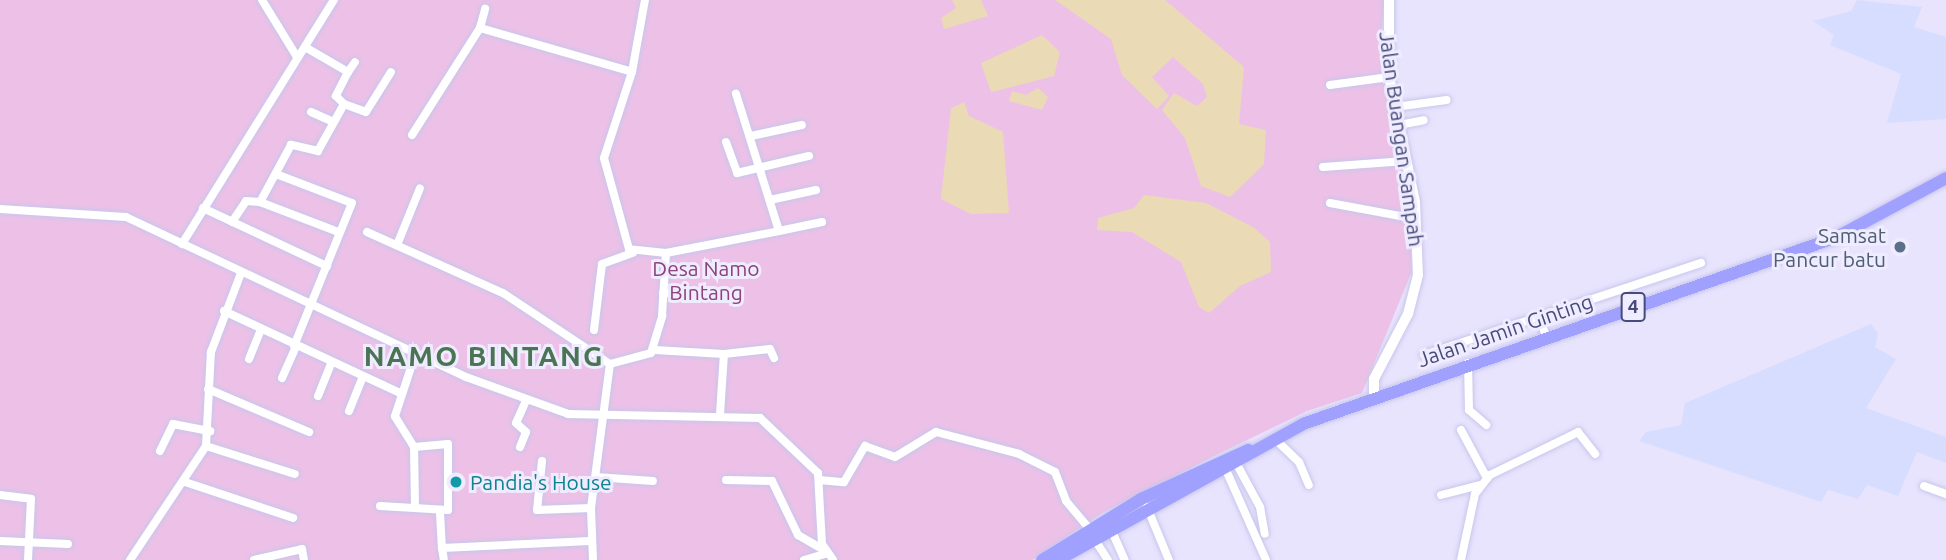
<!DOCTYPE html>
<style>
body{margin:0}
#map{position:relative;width:1946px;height:560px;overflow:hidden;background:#e8e4fe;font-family:Ubuntu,sans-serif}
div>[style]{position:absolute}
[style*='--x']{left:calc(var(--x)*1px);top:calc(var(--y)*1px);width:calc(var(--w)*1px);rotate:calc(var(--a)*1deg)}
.commercial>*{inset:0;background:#d7ddff}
.green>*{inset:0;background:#edc1e7}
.water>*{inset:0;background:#eadab6}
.roads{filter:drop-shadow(0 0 2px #c8c6eb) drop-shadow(0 0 2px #c8c6eb)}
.minor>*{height:8px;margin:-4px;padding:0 4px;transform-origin:4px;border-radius:4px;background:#fff}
.tertiary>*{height:10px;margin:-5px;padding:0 5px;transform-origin:5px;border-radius:5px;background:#fff}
.trunk>*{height:12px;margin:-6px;padding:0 6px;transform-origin:6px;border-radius:6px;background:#a0a1fe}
.dots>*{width:19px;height:19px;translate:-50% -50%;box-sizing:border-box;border:4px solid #efecff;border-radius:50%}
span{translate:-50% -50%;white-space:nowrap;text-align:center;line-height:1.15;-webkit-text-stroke:6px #efecff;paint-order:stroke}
.shield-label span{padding:2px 5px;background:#efecff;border:2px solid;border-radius:5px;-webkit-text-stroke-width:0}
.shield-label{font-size:19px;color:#474b79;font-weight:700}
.street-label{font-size:21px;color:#474b79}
.service-label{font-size:21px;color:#4e5e75}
.right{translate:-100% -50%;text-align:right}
.park-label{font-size:21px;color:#8d427a}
.culture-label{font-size:21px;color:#0d838f}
.left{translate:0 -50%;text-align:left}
.district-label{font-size:28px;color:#4a7453;font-weight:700;letter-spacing:2px}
</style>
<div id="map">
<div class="commercial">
<i style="clip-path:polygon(1857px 0,1922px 7px,1914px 27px,1946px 37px,1946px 119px,1887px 123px,1901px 74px,1830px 45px,1834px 35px,1813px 21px,1851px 11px)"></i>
<i style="clip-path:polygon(1871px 324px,1878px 334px,1875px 347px,1896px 359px,1866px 408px,1946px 437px,1946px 463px,1917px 452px,1898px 496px,1867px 485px,1858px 499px,1828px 490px,1821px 502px,1639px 441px,1646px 432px,1681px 425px,1685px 403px)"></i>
</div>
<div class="green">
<i style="clip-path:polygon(0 0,1384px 0,1381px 41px,1409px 191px,1412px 271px,1362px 393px,1307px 411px,1214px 456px,1102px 513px,1032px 560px,0 560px)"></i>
</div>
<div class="water">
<i style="clip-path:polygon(952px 0,981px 0,988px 16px,944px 29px,941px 18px,956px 8px)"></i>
<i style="clip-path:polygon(1055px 0,1165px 0,1244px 67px,1239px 124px,1266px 130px,1264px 164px,1230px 197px,1201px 186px,1185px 138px,1162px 110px,1174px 93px,1197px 106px,1207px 97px,1203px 84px,1173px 57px,1152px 77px,1169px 96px,1157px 109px,1122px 75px,1111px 39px)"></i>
<i style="clip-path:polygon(1042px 35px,1060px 52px,1054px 76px,991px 92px,981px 63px)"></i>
<i style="clip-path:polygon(1038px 88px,1048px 97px,1042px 110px,1009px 101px,1012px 91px,1026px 95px)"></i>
<i style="clip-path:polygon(964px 102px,969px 116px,1003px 132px,1009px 213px,971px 214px,941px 199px,951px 108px)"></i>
<i style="clip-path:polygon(1144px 195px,1206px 203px,1253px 227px,1270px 242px,1271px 272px,1240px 286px,1209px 313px,1199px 307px,1181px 262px,1132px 232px,1097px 230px,1098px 218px,1134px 208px)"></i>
</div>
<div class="roads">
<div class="minor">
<i style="--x:262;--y:0;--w:67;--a:58.4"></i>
<i style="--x:480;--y:28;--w:20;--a:-75"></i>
<i style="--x:305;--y:47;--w:50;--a:30.2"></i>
<i style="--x:348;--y:72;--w:27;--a:117"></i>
<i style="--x:336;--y:96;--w:11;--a:45"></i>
<i style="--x:344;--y:104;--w:54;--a:119"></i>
<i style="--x:318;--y:151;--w:28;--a:-167"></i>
<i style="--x:291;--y:145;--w:65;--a:118.5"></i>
<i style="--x:260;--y:202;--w:84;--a:21"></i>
<i style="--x:348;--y:72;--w:12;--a:-55"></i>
<i style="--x:1330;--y:85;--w:60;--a:-7.7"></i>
<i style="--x:344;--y:104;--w:23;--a:20"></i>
<i style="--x:366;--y:112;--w:47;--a:-58"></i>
<i style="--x:1395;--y:107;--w:52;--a:-7.7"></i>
<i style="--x:311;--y:112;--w:24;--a:24"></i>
<i style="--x:1399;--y:125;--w:25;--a:-11"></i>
<i style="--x:412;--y:135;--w:127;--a:-57.6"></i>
<i style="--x:480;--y:28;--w:158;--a:16.1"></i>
<i style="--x:751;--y:136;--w:52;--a:-12.2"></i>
<i style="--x:726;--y:142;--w:33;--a:70"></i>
<i style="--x:737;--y:173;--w:74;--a:-13.3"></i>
<i style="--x:1323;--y:167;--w:83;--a:-4.1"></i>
<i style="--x:276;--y:174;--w:81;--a:20.9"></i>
<i style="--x:352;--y:203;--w:154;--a:112.1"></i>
<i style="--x:770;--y:200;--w:47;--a:-12.3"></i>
<i style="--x:1330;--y:203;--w:87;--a:10.5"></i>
<i style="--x:203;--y:208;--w:137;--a:25.1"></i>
<i style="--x:0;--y:209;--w:126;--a:3.6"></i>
<i style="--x:126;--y:217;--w:376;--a:25.2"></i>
<i style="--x:466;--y:377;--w:109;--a:19.9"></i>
<i style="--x:568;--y:414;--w:192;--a:1.2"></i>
<i style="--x:760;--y:418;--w:80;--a:43.5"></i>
<i style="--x:818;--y:473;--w:71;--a:86.8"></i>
<i style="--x:822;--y:544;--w:19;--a:55"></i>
<i style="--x:232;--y:222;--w:25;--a:-56"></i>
<i style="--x:246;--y:201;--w:14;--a:4"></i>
<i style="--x:779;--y:231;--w:44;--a:-11.8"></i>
<i style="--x:367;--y:232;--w:149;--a:24.2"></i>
<i style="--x:503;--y:293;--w:128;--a:33.6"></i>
<i style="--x:182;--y:244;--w:287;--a:-58.1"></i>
<i style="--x:397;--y:245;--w:61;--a:-68"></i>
<i style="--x:666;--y:253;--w:115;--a:-11"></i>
<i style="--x:779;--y:231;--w:144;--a:-107.4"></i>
<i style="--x:663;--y:293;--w:35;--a:2"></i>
<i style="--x:224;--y:311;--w:194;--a:25"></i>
<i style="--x:1540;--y:319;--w:18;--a:71"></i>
<i style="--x:594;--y:330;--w:66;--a:-83.1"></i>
<i style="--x:602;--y:264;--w:33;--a:-20"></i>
<i style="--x:655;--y:350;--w:69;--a:3.3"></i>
<i style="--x:1424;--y:355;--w:292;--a:-18.4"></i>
<i style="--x:249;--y:359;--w:31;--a:-68"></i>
<i style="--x:1468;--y:363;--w:47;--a:88.8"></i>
<i style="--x:1469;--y:410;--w:23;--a:41"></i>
<i style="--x:282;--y:378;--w:34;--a:-66"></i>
<i style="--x:208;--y:389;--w:110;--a:23.1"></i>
<i style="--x:318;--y:396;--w:35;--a:-68"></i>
<i style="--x:349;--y:411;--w:37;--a:-68"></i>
<i style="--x:720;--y:414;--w:60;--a:-86.2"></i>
<i style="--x:724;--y:354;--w:46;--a:-6.2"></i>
<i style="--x:770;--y:349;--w:10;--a:66"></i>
<i style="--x:1461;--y:430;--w:55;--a:61.6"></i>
<i style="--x:1276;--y:440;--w:32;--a:44"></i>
<i style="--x:1299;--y:462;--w:25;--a:67"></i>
<i style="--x:206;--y:446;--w:93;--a:17.5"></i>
<i style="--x:520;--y:447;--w:16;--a:-68"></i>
<i style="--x:526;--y:432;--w:13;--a:-138"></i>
<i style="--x:516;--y:423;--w:24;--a:-66"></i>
<i style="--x:160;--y:451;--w:30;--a:-64"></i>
<i style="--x:173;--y:424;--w:38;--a:11"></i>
<i style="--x:1234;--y:459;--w:55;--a:61.6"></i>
<i style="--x:1260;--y:507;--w:27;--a:80"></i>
<i style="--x:542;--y:461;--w:49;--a:95.8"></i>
<i style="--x:537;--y:510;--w:54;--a:-2.1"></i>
<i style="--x:1226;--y:470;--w:98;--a:66"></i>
<i style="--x:596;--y:477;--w:57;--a:4"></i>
<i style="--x:726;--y:480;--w:46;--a:1.2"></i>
<i style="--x:772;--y:481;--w:60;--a:64.3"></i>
<i style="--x:798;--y:535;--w:30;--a:30"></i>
<i style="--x:819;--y:480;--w:25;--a:5"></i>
<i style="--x:844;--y:482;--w:42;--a:-59.7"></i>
<i style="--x:865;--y:446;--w:32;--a:20"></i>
<i style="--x:895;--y:457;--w:48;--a:-31.4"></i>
<i style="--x:936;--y:432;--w:86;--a:14.8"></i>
<i style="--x:1019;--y:454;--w:40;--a:26.6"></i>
<i style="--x:1055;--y:472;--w:31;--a:69"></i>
<i style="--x:1066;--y:501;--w:34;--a:50"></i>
<i style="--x:185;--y:482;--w:114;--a:18.4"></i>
<i style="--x:1924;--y:486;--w:23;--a:20"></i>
<i style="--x:0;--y:495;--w:31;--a:7"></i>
<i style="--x:31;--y:499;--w:61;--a:92.8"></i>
<i style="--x:1441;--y:495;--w:40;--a:-14.4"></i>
<i style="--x:380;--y:506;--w:68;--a:3.4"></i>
<i style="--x:448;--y:510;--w:66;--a:-90"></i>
<i style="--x:448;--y:444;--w:34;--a:175"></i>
<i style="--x:1147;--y:507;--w:57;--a:67.5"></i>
<i style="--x:415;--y:508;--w:61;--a:-90.9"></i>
<i style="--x:414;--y:447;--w:36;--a:-122"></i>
<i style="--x:395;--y:416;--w:67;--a:-71.8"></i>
<i style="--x:440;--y:512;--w:36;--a:87"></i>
<i style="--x:442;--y:548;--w:148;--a:-2.7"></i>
<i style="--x:1110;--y:527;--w:36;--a:66"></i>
<i style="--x:1093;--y:537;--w:27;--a:57"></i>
<i style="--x:0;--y:541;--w:68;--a:2.5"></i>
<i style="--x:442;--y:548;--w:12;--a:81"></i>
<i style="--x:130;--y:560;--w:137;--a:-56.3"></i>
<i style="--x:206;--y:446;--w:94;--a:-87"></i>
<i style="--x:211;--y:352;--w:85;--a:-69.2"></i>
<i style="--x:254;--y:560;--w:49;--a:-12.9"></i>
<i style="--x:302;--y:549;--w:11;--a:80"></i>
<i style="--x:593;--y:560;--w:52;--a:-92.2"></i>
<i style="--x:591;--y:508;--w:145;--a:-82.5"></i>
<i style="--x:610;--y:364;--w:42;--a:-15"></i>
<i style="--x:651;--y:353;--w:39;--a:-73"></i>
<i style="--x:662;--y:316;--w:63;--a:-86.4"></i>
<i style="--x:666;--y:253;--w:37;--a:-174"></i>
<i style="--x:629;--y:249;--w:94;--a:-105.4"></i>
<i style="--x:604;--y:158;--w:90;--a:-72"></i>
<i style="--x:632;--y:72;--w:73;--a:-79.8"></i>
<i style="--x:804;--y:560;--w:22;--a:-16"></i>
<i style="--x:1461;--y:560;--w:67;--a:-78"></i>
<i style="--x:1475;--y:494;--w:24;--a:-52"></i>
<i style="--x:1490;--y:475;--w:98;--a:-26"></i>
<i style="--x:1578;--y:432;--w:28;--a:52"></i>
</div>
<div class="tertiary">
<i style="--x:1374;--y:395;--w:16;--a:-90"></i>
<i style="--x:1374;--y:379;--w:73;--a:-62.4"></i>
<i style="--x:1408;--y:314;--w:40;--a:-75.6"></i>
<i style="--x:1418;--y:275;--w:73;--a:-92.4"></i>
<i style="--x:1415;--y:202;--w:128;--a:-101.7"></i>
<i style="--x:1389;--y:77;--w:77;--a:-90"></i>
</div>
<div class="trunk">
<i style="--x:1042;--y:560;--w:116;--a:-31.6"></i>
<i style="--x:1141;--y:499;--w:118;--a:-24.6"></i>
<i style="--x:1058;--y:560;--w:280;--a:-29"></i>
<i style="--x:1303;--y:424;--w:566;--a:-19.3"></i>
<i style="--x:1837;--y:237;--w:124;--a:-28.4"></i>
</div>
</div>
<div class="dots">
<i style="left:1900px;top:247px;background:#5c6f8a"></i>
<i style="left:456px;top:482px;background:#0f9aa8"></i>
</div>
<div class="shield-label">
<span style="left:1633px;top:307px">4</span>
</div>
<div class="street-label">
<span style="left:1402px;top:139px;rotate:82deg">Jalan Buangan Sampah</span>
<span style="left:1505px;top:330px;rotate:-19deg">Jalan Jamin Ginting</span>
</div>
<div class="service-label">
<span class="right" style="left:1886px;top:247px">Samsat<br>Pancur batu</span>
</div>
<div class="park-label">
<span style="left:706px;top:280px">Desa Namo<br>Bintang</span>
</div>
<div class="culture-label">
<span class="left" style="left:470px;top:482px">Pandia's House</span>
</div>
<div class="district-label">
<span style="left:484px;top:356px">NAMO BINTANG</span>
</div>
</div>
